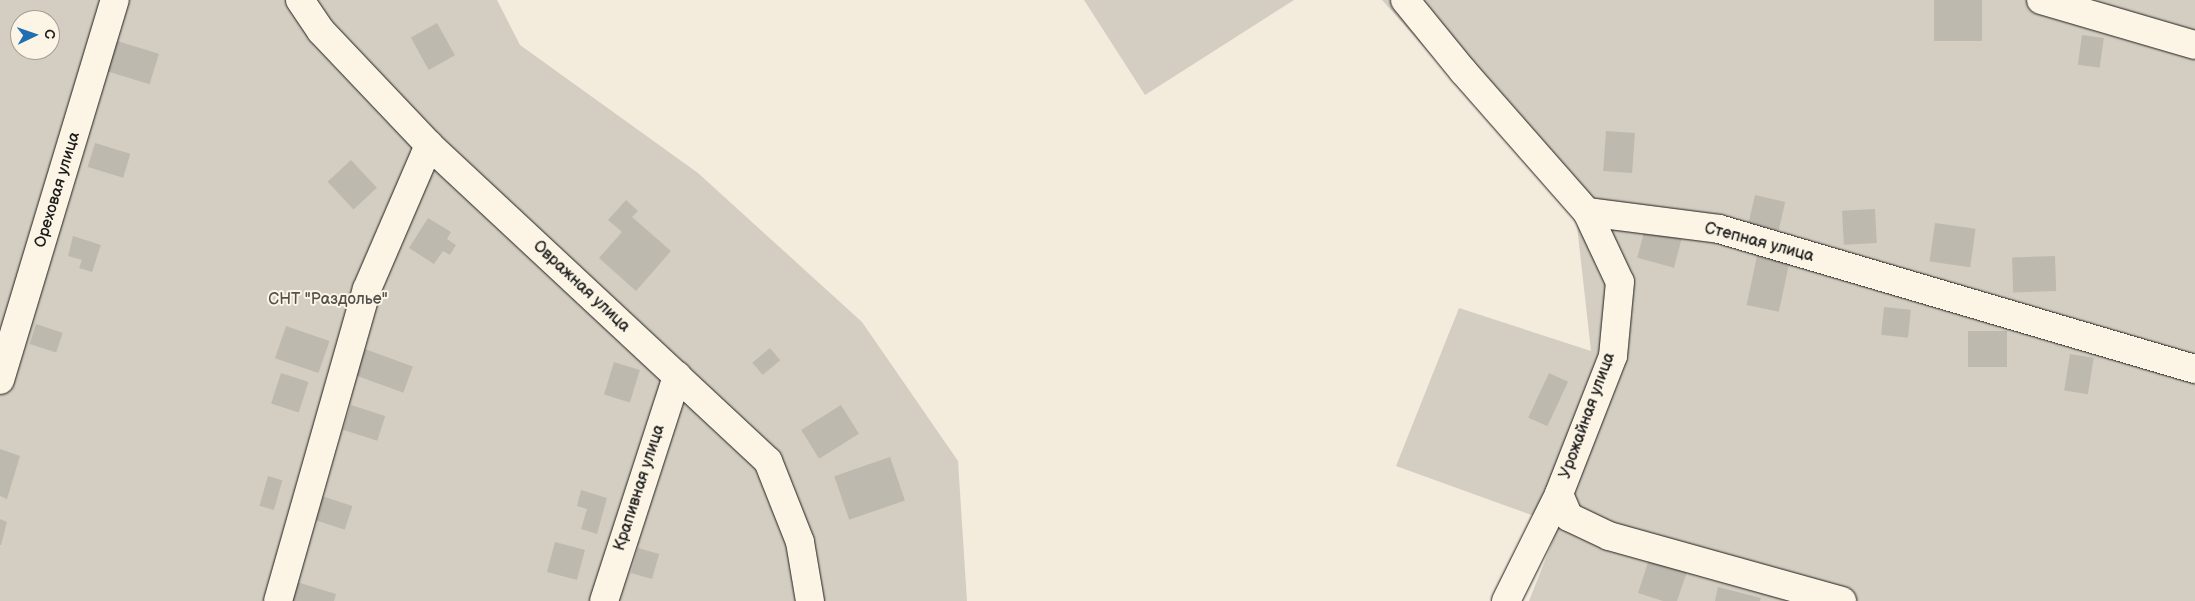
<!DOCTYPE html>
<meta charset="utf-8">
<style>
body{margin:0}
#map{position:relative;width:2195px;height:601px;overflow:hidden;background:#f3ecdd;font-family:"Balsamiq Sans",sans-serif}
div>[style]{position:absolute}
[style*='--x']{left:calc(var(--x)*1px);top:calc(var(--y)*1px);width:calc(var(--w)*1px);rotate:calc(var(--a)*1deg)}
.green>*{inset:0;background:#d3cec1}
.building>*{inset:0;background:#beb9ae;transform-origin:0 0}
.roads{filter:drop-shadow(0 0 1px #1c1c1c) drop-shadow(0 0 1px #1c1c1c)}
.street>*{height:28px;margin:-14px;padding:0 14px;transform-origin:14px;border-radius:14px;background:#fcf5e5}
span{translate:-50% -50%;white-space:nowrap;text-align:center;line-height:1.15;-webkit-text-stroke:4px #fcf5e5;paint-order:stroke}
.street-label{font-size:16px;color:#1c1c1c}
.park-label{font-size:16px;color:#53514e}
.north{position:absolute;left:10px;top:10px;width:50px;height:50px;box-sizing:border-box;background:#fcf5e5;border:1px solid #a29e95;border-radius:50%;rotate:87deg;font-size:14px;font-weight:700;line-height:20px;text-align:center;color:#1c1c1c}
.north::after{content:'';display:block;margin:auto;width:18px;height:22px;background:#1f6fb2;clip-path:polygon(50% 0,100% 100%,50% 72%,0 100%)}
</style>
<div id="map">
<div class="green">
<i style="clip-path:polygon(evenodd,0 0,497px 0,520px 45px,698px 173px,862px 322px,958px 461px,967px 601px,0 601px,0 0,20px 20px,50px 20px,50px 50px,20px 50px,20px 20px)"></i>
<i style="clip-path:polygon(1084px 0,1294px 0,1145px 95px)"></i>
<i style="clip-path:polygon(1382px 0,2195px 0,2195px 601px,1529px 601px,1559px 525px,1396px 466px,1459px 308px,1591px 351px,1576px 217px)"></i>
</div>
<div class="building">
<i style="left:1934px;top:0;width:48px;height:41px"></i>
<i style="left:437px;top:23px;width:37px;height:30px;rotate:61deg"></i>
<i style="left:2082px;top:35px;width:22px;height:30px;rotate:8deg"></i>
<i style="left:114px;top:40px;width:47px;height:32px;rotate:17deg"></i>
<i style="left:1606px;top:131px;width:29px;height:40px;rotate:4deg"></i>
<i style="left:95px;top:143px;width:37px;height:25px;rotate:17deg"></i>
<i style="left:351px;top:160px;width:38px;height:32px;rotate:47deg"></i>
<i style="left:1755px;top:195px;width:31px;height:29px;rotate:13deg"></i>
<i style="clip-path:polygon(626px 200px,638px 211px,632px 217px,671px 251px,636px 291px,599px 258px,622px 232px,608px 220px)"></i>
<i style="left:1875px;top:209px;width:34px;height:33px;rotate:87deg"></i>
<i style="clip-path:polygon(428px 218px,451px 232px,447px 239px,456px 245px,450px 255px,443px 251px,434px 264px,409px 248px)"></i>
<i style="left:1935px;top:223px;width:41px;height:39px;rotate:8deg"></i>
<i style="left:1646px;top:225px;width:38px;height:34px;rotate:15deg"></i>
<i style="clip-path:polygon(73px 236px,101px 245px,92px 272px,79px 268px,82px 260px,68px 256px)"></i>
<i style="left:1757px;top:256px;width:33px;height:50px;rotate:12deg"></i>
<i style="left:2055px;top:256px;width:35px;height:43px;rotate:88deg"></i>
<i style="left:1884px;top:307px;width:27px;height:28px;rotate:6deg"></i>
<i style="left:36px;top:324px;width:28px;height:21px;rotate:18deg"></i>
<i style="left:286px;top:326px;width:46px;height:34px;rotate:19deg"></i>
<i style="left:1968px;top:331px;width:39px;height:36px"></i>
<i style="left:770px;top:348px;width:16px;height:23px;rotate:50deg"></i>
<i style="left:365px;top:349px;width:51px;height:28px;rotate:20deg"></i>
<i style="left:2070px;top:354px;width:24px;height:37px;rotate:9deg"></i>
<i style="left:614px;top:362px;width:27px;height:34px;rotate:17deg"></i>
<i style="left:281px;top:373px;width:29px;height:32px;rotate:18deg"></i>
<i style="left:1549px;top:373px;width:21px;height:49px;rotate:25deg"></i>
<i style="left:351px;top:405px;width:36px;height:26px;rotate:18deg"></i>
<i style="left:841px;top:405px;width:34px;height:47px;rotate:58deg"></i>
<i style="clip-path:polygon(0 449px,20px 456px,7px 499px,0 496px)"></i>
<i style="left:890px;top:457px;width:46px;height:59px;rotate:71deg"></i>
<i style="left:268px;top:476px;width:15px;height:31px;rotate:16deg"></i>
<i style="clip-path:polygon(581px 490px,607px 498px,597px 534px,581px 529px,587px 509px,577px 506px)"></i>
<i style="left:322px;top:496px;width:32px;height:25px;rotate:18deg"></i>
<i style="clip-path:polygon(0 519px,7px 522px,1px 545px,0 545px)"></i>
<i style="left:555px;top:542px;width:31px;height:31px;rotate:15deg"></i>
<i style="left:638px;top:548px;width:22px;height:26px;rotate:16deg"></i>
<i style="clip-path:polygon(1649px 559px,1687px 572px,1677px 601px,1663px 601px,1638px 593px)"></i>
<i style="clip-path:polygon(297px 582px,336px 594px,334px 601px,290px 601px)"></i>
<i style="clip-path:polygon(1718px 587px,1761px 598px,1760px 601px,1715px 601px)"></i>
</div>
<div class="roads">
<div class="street">
<i style="--x:300;--y:0;--w:37;--a:56"></i>
<i style="--x:321;--y:31;--w:157;--a:46.5"></i>
<i style="--x:429;--y:145;--w:463;--a:43"></i>
<i style="--x:768;--y:461;--w:87;--a:68.4"></i>
<i style="--x:800;--y:542;--w:60;--a:80.4"></i>
<i style="--x:1405;--y:0;--w:92;--a:50.8"></i>
<i style="--x:1463;--y:71;--w:188;--a:48.7"></i>
<i style="--x:1587;--y:212;--w:133;--a:7.3"></i>
<i style="--x:1719;--y:229;--w:496;--a:16.4"></i>
<i style="--x:2041;--y:0;--w:160;--a:16.3"></i>
<i style="--x:1587;--y:212;--w:77;--a:64.8"></i>
<i style="--x:1620;--y:282;--w:74;--a:95.4"></i>
<i style="--x:1613;--y:356;--w:148;--a:111.4"></i>
<i style="--x:1559;--y:494;--w:25;--a:67"></i>
<i style="--x:1569;--y:517;--w:44;--a:25.4"></i>
<i style="--x:1609;--y:536;--w:242;--a:15.6"></i>
<i style="--x:0;--y:380;--w:397;--a:-73.2"></i>
<i style="--x:278;--y:601;--w:324;--a:-74.1"></i>
<i style="--x:367;--y:289;--w:157;--a:-66.7"></i>
<i style="--x:604;--y:601;--w:237;--a:-72"></i>
<i style="--x:1506;--y:601;--w:119;--a:-63.6"></i>
</div>
</div>
<div class="street-label">
<span style="left:58px;top:190px;rotate:-73deg">Ореховая улица</span>
<span style="left:1759px;top:243px;rotate:15deg">Степная улица</span>
<span style="left:581px;top:287px;rotate:43deg">Овражная улица</span>
<span style="left:1588px;top:416px;rotate:-70deg">Урожайная улица</span>
<span style="left:640px;top:488px;rotate:-72deg">Крапивная улица</span>
</div>
<div class="park-label">
<span style="left:328px;top:300px">СНТ "Раздолье"</span>
</div>
<div class="north">С</div>
</div>
